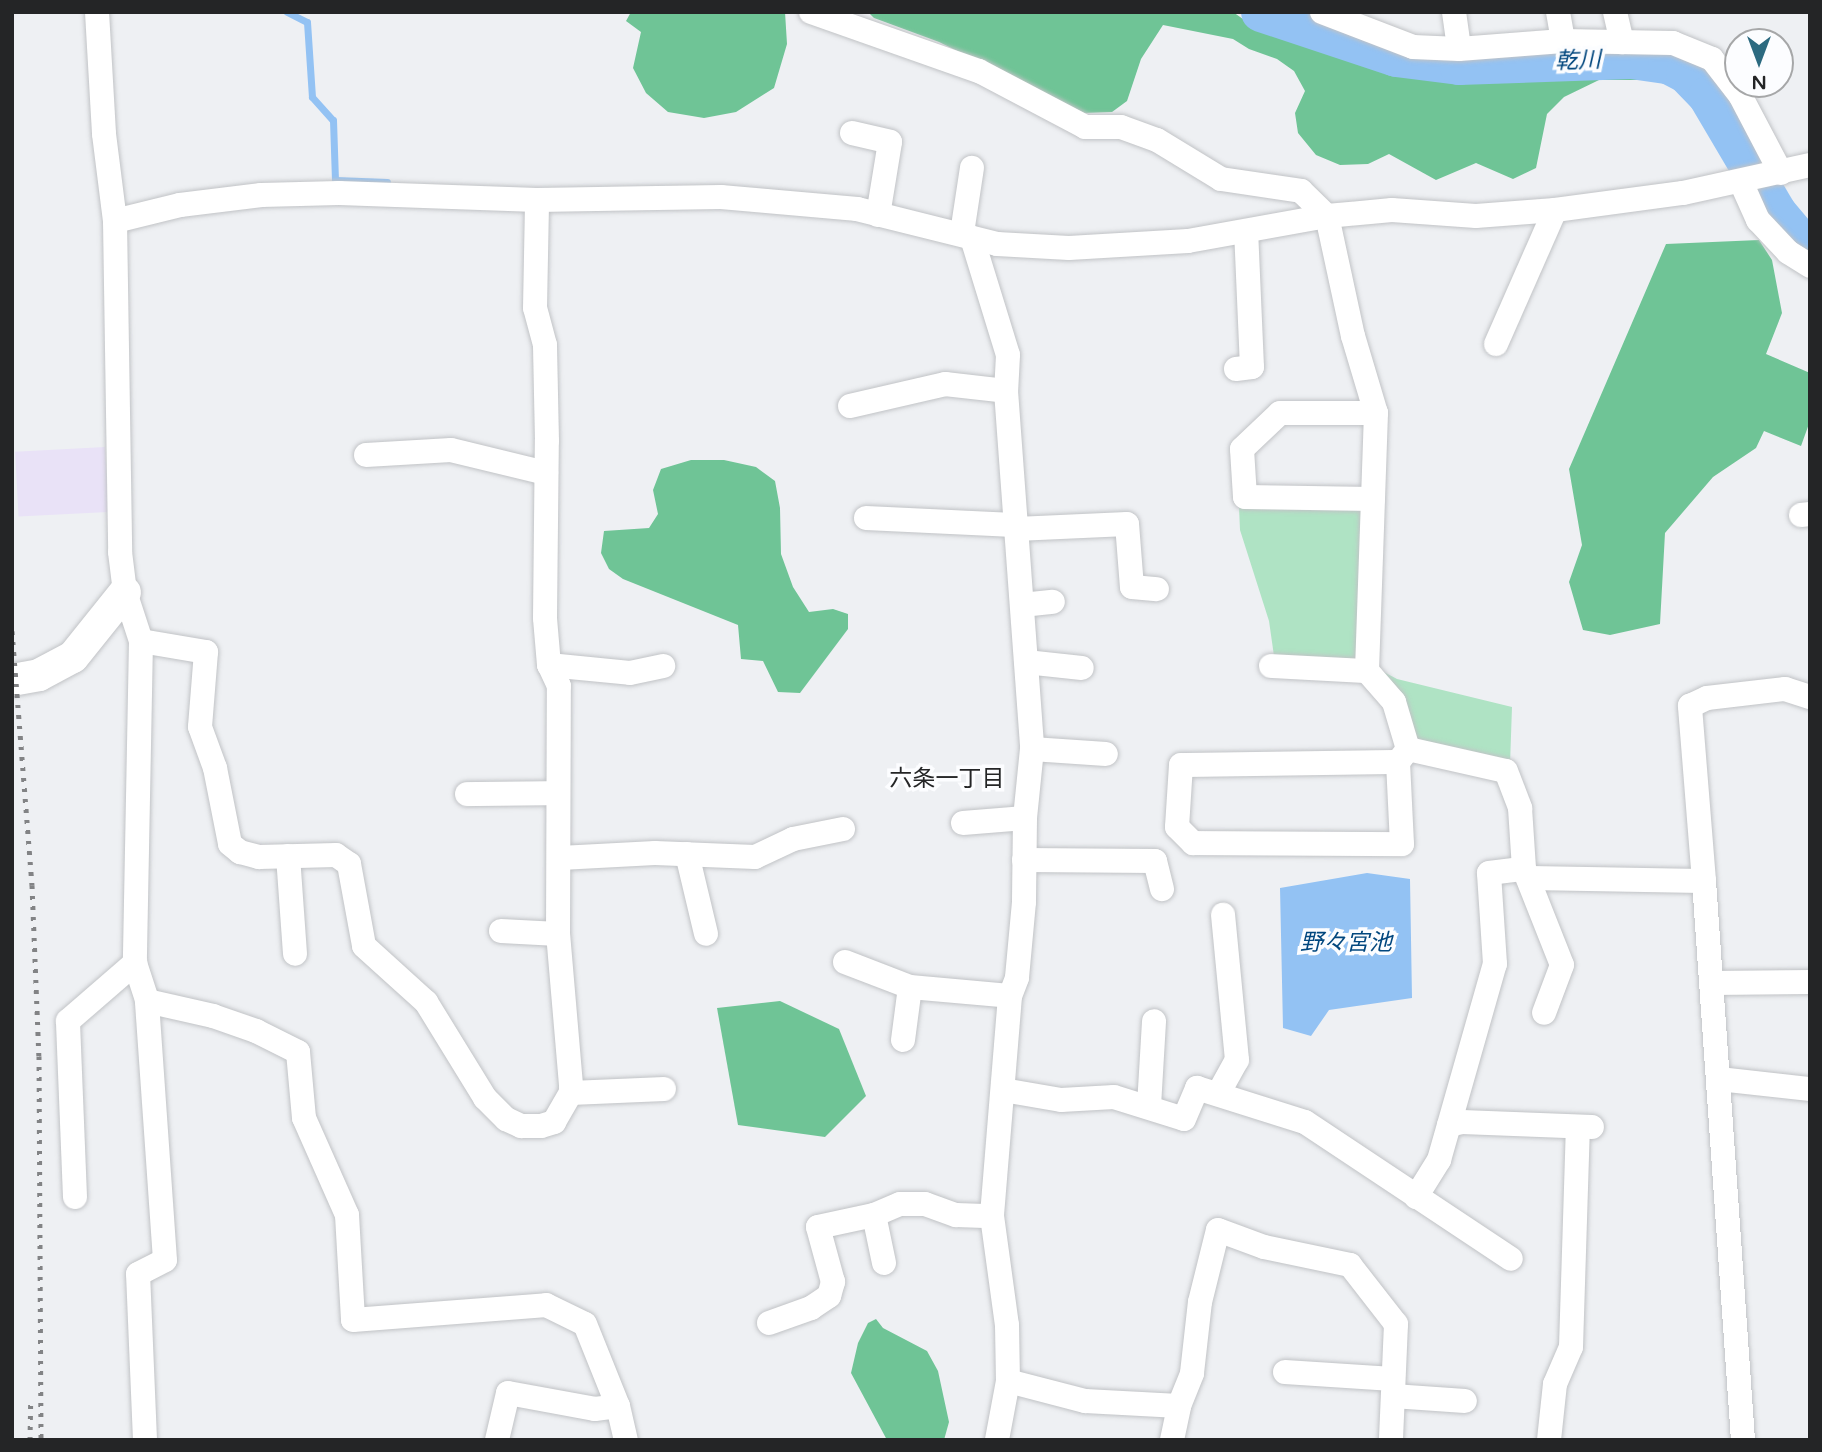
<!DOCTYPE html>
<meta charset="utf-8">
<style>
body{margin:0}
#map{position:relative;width:1822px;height:1452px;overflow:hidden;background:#eef0f3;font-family:"Varela Round","Noto Sans JP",sans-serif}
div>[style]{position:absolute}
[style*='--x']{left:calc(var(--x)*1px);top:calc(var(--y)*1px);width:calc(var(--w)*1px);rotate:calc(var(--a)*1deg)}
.industrial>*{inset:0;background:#e9e2f7;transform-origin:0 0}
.green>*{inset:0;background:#afe3c4}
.forest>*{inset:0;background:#6fc496}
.water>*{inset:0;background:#93c2f3}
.stream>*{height:7px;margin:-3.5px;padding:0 3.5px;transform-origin:3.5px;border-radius:3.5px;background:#93c2f3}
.river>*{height:40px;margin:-20px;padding:0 20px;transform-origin:20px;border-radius:20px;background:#93c2f3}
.roads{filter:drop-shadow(0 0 2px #c1c3c6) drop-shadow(0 0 2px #c1c3c6)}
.minor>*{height:24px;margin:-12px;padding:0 12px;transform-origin:12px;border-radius:12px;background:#fff}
.major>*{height:32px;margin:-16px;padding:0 16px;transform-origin:16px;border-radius:16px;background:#fff}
.rail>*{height:5px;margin-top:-2.5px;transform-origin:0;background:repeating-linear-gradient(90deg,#828385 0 3.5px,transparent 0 10.5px)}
span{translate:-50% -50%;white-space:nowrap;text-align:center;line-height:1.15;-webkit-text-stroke:7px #fcfdff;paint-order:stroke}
.water-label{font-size:23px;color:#02477e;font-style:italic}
.neighbourhood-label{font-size:23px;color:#242526}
.frame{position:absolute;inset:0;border:14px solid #242526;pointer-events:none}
.north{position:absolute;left:1724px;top:28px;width:70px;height:70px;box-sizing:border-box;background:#fcfdff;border:2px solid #a6a7a8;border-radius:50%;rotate:180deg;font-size:19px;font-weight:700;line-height:28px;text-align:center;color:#242526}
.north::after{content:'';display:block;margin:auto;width:24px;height:32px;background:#2c6a80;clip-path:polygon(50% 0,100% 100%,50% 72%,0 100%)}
</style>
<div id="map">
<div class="industrial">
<i style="left:105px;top:447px;width:65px;height:90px;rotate:87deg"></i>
</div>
<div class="green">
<i style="clip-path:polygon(1239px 507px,1353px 507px,1364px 512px,1357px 657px,1353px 660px,1274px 656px,1269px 621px,1240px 530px)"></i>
<i style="clip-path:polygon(1380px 670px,1397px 679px,1512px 707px,1510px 765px,1414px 742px)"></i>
</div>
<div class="forest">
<i style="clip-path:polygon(631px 12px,785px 12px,787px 44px,774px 88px,736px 112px,704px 118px,668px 112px,646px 93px,633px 68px,641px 32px,626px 21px)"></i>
<i style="clip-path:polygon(868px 12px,1233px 12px,1250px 24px,1347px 45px,1365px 55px,1403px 63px,1460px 69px,1610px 63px,1656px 66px,1662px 72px,1654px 80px,1599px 80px,1564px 97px,1547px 114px,1536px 168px,1513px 179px,1476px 163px,1436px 180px,1389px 154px,1368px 164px,1340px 165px,1316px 155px,1298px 133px,1295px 113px,1305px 91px,1294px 71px,1277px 59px,1249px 49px,1233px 39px,1163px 25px,1141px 59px,1127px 101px,1112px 112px,1084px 113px,939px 42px,874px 18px)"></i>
<i style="clip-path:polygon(1759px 240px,1772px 260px,1782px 313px,1766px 354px,1810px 373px,1810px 421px,1801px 446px,1764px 431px,1756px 448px,1713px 477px,1665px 533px,1660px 624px,1610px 635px,1583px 630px,1569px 582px,1582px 545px,1569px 469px,1666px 244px)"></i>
<i style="clip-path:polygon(691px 460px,724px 460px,756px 467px,775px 481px,780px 508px,781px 554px,793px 587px,809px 612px,833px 609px,848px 614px,848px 629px,800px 693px,778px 692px,763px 661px,741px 659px,738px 625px,623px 579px,609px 569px,601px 553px,604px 531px,649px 528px,658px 514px,653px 490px,661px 469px)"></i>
<i style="clip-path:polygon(780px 1001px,839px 1029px,866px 1096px,825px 1137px,738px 1125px,717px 1008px)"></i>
<i style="clip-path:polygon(876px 1319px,883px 1328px,927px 1351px,938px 1371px,949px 1422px,944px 1440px,887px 1440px,851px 1373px,858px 1343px,868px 1323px)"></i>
</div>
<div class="water">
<i style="clip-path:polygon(1367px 873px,1410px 879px,1412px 998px,1329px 1010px,1311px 1036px,1283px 1028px,1280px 888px)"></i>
</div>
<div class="stream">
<i style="--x:287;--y:12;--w:22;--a:27"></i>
<i style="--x:307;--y:22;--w:75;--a:86.2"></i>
<i style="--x:312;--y:97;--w:31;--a:48"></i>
<i style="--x:333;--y:120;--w:60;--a:88.1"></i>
<i style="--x:335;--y:180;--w:52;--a:2.2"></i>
</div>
<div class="river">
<i style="--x:1261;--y:12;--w:142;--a:18.4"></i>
<i style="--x:1396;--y:57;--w:64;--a:7.2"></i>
<i style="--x:1459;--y:65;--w:172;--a:-2"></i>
<i style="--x:1631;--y:59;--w:37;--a:8"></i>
<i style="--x:1668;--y:64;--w:20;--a:27"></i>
<i style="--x:1686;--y:73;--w:32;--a:46"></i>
<i style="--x:1708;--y:96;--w:136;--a:59.5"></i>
<i style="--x:1777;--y:213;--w:40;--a:50"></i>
<i style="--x:1803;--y:244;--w:7;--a:16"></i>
</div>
<div class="roads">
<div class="minor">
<i style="--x:97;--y:12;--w:122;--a:86.7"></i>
<i style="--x:104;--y:134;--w:88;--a:82.8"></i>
<i style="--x:115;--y:221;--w:331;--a:89.1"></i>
<i style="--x:120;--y:552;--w:40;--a:82.9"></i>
<i style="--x:125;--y:592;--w:52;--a:71.9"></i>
<i style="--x:141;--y:641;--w:322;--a:91.1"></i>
<i style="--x:135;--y:963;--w:40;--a:72"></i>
<i style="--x:147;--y:1001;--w:68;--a:12.8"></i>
<i style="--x:213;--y:1016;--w:46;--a:19.2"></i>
<i style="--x:256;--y:1031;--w:47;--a:26.6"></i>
<i style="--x:298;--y:1052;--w:66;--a:84.8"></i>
<i style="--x:304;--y:1118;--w:106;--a:66.1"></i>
<i style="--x:347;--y:1215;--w:105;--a:86.7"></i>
<i style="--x:353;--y:1320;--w:194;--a:-4.4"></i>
<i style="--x:546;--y:1305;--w:43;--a:26"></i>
<i style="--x:585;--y:1324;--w:88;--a:68.1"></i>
<i style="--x:618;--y:1406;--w:35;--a:77"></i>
<i style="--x:811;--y:12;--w:178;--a:19.4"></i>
<i style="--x:979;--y:71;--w:120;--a:27.8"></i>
<i style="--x:1085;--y:127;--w:36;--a:0"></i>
<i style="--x:1121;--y:127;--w:38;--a:20"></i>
<i style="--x:1157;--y:140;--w:75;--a:31.4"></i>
<i style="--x:1221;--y:179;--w:81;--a:8.5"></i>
<i style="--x:1301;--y:191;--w:36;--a:44"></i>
<i style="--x:1327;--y:216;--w:123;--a:77.8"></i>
<i style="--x:1353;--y:336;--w:80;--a:73.4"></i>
<i style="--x:1376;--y:413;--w:258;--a:92"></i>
<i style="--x:1367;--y:671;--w:41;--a:48.9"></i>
<i style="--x:1394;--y:702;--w:49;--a:73.4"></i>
<i style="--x:1322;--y:12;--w:97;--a:21"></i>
<i style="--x:1413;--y:47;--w:46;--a:2.5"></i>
<i style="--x:1459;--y:49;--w:104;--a:-4.4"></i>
<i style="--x:1563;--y:41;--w:110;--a:1"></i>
<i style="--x:1673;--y:43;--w:42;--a:22.3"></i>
<i style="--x:1712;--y:59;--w:46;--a:52.1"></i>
<i style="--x:1740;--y:95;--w:88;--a:62.3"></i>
<i style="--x:1454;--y:12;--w:37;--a:82"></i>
<i style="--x:1558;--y:12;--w:29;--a:80"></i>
<i style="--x:1615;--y:12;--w:31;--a:77"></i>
<i style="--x:852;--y:133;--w:39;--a:13"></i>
<i style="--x:890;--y:142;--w:74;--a:99.3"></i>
<i style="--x:1741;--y:182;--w:42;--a:65.9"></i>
<i style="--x:1758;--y:220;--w:44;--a:46.8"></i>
<i style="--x:1788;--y:252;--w:26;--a:32"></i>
<i style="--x:115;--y:221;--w:67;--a:-13.8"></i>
<i style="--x:180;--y:205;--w:82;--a:-7"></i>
<i style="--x:261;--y:195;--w:78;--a:-1.5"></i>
<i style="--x:339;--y:193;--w:198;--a:2"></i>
<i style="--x:537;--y:200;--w:184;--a:-0.9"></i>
<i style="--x:721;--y:197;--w:137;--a:5"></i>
<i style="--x:857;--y:209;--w:144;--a:14"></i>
<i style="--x:997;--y:244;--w:72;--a:3.2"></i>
<i style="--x:1069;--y:248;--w:119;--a:-3.4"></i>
<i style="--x:1188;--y:241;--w:141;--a:-10.2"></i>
<i style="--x:1327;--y:216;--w:65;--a:-5.3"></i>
<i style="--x:1392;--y:210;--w:84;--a:4.1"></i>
<i style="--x:1476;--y:216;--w:79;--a:-4.3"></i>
<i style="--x:1555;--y:210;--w:129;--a:-7.6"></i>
<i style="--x:1683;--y:193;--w:130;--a:-12.4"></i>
<i style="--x:962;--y:233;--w:66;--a:-81.3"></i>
<i style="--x:972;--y:238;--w:122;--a:72.9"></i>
<i style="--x:1008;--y:355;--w:36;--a:93"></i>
<i style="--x:1006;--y:391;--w:359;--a:85.8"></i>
<i style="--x:1032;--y:749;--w:69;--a:95.8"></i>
<i style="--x:1025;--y:818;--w:84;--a:90.7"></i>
<i style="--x:1024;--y:902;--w:76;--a:95.3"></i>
<i style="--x:1017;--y:978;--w:19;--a:111"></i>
<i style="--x:1010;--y:996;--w:221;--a:94.7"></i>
<i style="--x:992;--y:1216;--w:110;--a:82.2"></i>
<i style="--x:1007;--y:1325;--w:56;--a:89"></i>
<i style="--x:1008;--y:1381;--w:60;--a:100.6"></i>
<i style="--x:1496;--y:344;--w:146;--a:-66.2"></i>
<i style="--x:1236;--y:369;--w:16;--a:-7"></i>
<i style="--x:1252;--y:367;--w:136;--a:-92.5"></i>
<i style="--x:850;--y:406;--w:98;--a:-13"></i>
<i style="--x:945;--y:384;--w:61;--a:6.5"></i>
<i style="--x:366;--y:455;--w:85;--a:-3.4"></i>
<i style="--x:451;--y:450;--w:98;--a:13.6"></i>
<i style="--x:1373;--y:499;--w:128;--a:-179.1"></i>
<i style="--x:1245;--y:497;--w:48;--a:-93.6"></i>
<i style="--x:1242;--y:449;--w:52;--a:-43.5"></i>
<i style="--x:1280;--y:413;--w:96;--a:0"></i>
<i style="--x:1801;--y:515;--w:9;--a:-6"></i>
<i style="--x:866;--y:518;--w:148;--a:2.7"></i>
<i style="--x:1016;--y:529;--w:111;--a:-2.6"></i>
<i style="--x:1127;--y:524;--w:63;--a:85.5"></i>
<i style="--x:1132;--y:587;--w:25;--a:5"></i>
<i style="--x:1022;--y:605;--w:31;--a:-6"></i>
<i style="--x:141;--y:641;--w:66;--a:9.6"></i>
<i style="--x:206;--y:652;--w:75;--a:94.6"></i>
<i style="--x:200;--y:727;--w:44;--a:69.9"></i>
<i style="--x:215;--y:768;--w:77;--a:78.8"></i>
<i style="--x:230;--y:844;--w:13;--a:39"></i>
<i style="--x:240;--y:852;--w:20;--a:15"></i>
<i style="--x:259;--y:857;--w:77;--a:-1.5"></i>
<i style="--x:336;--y:855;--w:16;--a:35"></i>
<i style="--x:349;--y:864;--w:83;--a:79.6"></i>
<i style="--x:364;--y:946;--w:84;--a:42.1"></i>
<i style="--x:426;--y:1002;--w:113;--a:58.4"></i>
<i style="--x:485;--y:1098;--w:30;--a:45"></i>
<i style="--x:506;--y:1119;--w:17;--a:25"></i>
<i style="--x:521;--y:1126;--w:20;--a:0"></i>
<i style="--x:541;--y:1126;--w:14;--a:-17"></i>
<i style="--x:554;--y:1122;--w:34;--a:-60"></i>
<i style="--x:571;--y:1093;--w:8;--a:-90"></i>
<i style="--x:571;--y:1085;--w:152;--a:-94.9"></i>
<i style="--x:558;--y:934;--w:248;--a:-89.8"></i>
<i style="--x:559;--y:686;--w:23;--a:-115"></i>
<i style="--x:549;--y:665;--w:47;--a:-94.9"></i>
<i style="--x:545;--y:618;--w:177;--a:-89.4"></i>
<i style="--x:547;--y:441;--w:96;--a:-91.2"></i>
<i style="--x:545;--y:345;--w:38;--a:-105"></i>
<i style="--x:535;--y:308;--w:108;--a:-88.9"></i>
<i style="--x:1026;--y:662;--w:56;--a:6.1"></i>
<i style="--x:549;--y:665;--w:81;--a:5.6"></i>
<i style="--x:630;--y:673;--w:34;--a:-12"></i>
<i style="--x:1271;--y:666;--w:96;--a:3"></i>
<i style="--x:1032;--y:749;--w:74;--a:3.9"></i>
<i style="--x:1408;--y:749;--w:100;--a:12.7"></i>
<i style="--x:1506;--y:771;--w:40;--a:69"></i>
<i style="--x:1520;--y:808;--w:61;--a:86.2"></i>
<i style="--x:1524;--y:869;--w:103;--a:68.4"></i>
<i style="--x:1562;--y:965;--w:51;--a:110.6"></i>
<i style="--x:1398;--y:762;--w:217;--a:179.2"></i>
<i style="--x:1181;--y:765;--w:62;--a:93.7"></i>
<i style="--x:1177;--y:827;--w:23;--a:45"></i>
<i style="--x:1193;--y:843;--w:209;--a:0.3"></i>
<i style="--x:1402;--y:844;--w:82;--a:-92.8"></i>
<i style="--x:1398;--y:762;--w:16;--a:-52"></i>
<i style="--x:467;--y:794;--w:90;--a:-0.6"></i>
<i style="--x:963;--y:823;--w:62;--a:-4.6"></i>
<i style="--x:687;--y:854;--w:82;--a:76.6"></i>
<i style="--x:288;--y:856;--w:98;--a:85.9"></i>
<i style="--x:560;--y:858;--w:95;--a:-3"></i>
<i style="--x:655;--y:853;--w:100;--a:2.3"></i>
<i style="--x:755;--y:857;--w:42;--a:-25.3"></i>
<i style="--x:793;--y:839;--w:51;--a:-11.3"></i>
<i style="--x:1024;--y:860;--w:131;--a:0.4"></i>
<i style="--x:1155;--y:861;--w:29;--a:76"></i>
<i style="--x:1528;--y:878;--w:176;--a:1"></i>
<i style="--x:1704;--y:881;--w:560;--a:86.01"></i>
<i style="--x:1704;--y:881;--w:176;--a:-94.6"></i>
<i style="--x:1690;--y:706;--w:19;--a:-25"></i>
<i style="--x:1707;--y:698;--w:79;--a:-6.6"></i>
<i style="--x:1785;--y:689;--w:26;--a:18"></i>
<i style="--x:501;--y:931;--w:57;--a:3"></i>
<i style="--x:845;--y:962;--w:70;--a:21"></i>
<i style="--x:910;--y:987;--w:100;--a:5.1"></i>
<i style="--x:1712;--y:983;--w:98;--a:-0.6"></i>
<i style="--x:903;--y:1040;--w:53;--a:-82.5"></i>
<i style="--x:1719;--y:1079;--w:92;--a:6.3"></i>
<i style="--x:1003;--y:1090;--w:59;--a:9.8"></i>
<i style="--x:1061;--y:1100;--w:53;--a:-3.2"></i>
<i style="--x:1114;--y:1097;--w:73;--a:17.4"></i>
<i style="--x:1184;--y:1119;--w:34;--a:-67"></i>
<i style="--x:1197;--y:1088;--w:113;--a:17.5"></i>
<i style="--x:1305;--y:1122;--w:247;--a:33.6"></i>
<i style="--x:571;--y:1093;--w:93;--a:-2.5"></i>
<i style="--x:1218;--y:1094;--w:39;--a:-61"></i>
<i style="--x:1237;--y:1060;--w:146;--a:-95.5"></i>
<i style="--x:1149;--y:1106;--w:85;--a:-86.6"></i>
<i style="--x:1449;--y:1125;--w:13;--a:-13"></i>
<i style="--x:1462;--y:1122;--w:130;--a:2.2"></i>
<i style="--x:75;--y:1197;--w:176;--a:-92.3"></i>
<i style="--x:68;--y:1021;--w:89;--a:-40.9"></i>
<i style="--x:1416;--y:1197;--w:44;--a:-58.1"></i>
<i style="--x:1439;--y:1160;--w:204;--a:-74.1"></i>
<i style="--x:1495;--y:964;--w:91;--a:-93.8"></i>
<i style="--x:1489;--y:873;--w:35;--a:-7"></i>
<i style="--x:874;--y:1215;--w:49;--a:78.2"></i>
<i style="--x:769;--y:1323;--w:45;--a:-19.7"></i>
<i style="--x:811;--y:1308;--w:22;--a:-34"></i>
<i style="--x:829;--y:1296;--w:15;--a:-74"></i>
<i style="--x:833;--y:1282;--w:57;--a:-105.3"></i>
<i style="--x:818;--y:1227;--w:57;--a:-12.1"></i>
<i style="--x:874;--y:1215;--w:28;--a:-23"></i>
<i style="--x:900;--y:1204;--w:25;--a:0"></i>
<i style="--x:925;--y:1204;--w:33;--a:20"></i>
<i style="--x:956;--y:1215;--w:36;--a:2"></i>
<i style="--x:1285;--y:1372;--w:108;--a:3.7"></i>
<i style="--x:1008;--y:1381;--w:80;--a:14.6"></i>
<i style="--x:1085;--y:1401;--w:94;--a:3"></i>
<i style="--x:1393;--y:1396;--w:72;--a:4"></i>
<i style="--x:145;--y:1440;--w:166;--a:-92.4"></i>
<i style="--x:138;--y:1274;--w:30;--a:-27"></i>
<i style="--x:165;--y:1260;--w:260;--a:-94"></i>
<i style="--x:497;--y:1440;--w:48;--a:-76.8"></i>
<i style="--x:508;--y:1393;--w:88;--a:10.4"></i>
<i style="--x:595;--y:1409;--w:23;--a:-7"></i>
<i style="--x:1172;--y:1440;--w:35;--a:-78"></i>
<i style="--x:1179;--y:1406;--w:35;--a:-68"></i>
<i style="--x:1192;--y:1373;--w:71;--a:-83.6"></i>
<i style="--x:1200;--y:1302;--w:74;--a:-76"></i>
<i style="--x:1218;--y:1230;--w:49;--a:20.3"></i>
<i style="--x:1264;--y:1247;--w:88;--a:11.8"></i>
<i style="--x:1350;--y:1265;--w:75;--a:52.1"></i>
<i style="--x:1396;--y:1324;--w:116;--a:92.5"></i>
<i style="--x:1549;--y:1440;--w:56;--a:-83.9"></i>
<i style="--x:1555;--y:1384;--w:40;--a:-66.6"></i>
<i style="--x:1571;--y:1347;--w:220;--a:-88.2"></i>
</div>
<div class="major">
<i style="--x:12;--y:680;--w:27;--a:-10"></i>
<i style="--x:39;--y:675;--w:38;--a:-28"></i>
<i style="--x:73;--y:657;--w:83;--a:-51.3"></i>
</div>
</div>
<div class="rail">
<i style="--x:12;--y:631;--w:255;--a:85.5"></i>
<i style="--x:32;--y:885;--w:171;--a:87.7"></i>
<i style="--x:39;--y:1056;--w:384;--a:89.7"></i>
<i style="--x:30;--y:1440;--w:39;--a:-89"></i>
</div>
<div class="water-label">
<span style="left:1578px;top:61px;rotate:-2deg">乾川</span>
<span style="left:1346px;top:943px">野々宮池</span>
</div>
<div class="neighbourhood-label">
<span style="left:947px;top:779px">六条一丁目</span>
</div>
<div class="frame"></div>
<div class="north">N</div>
</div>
